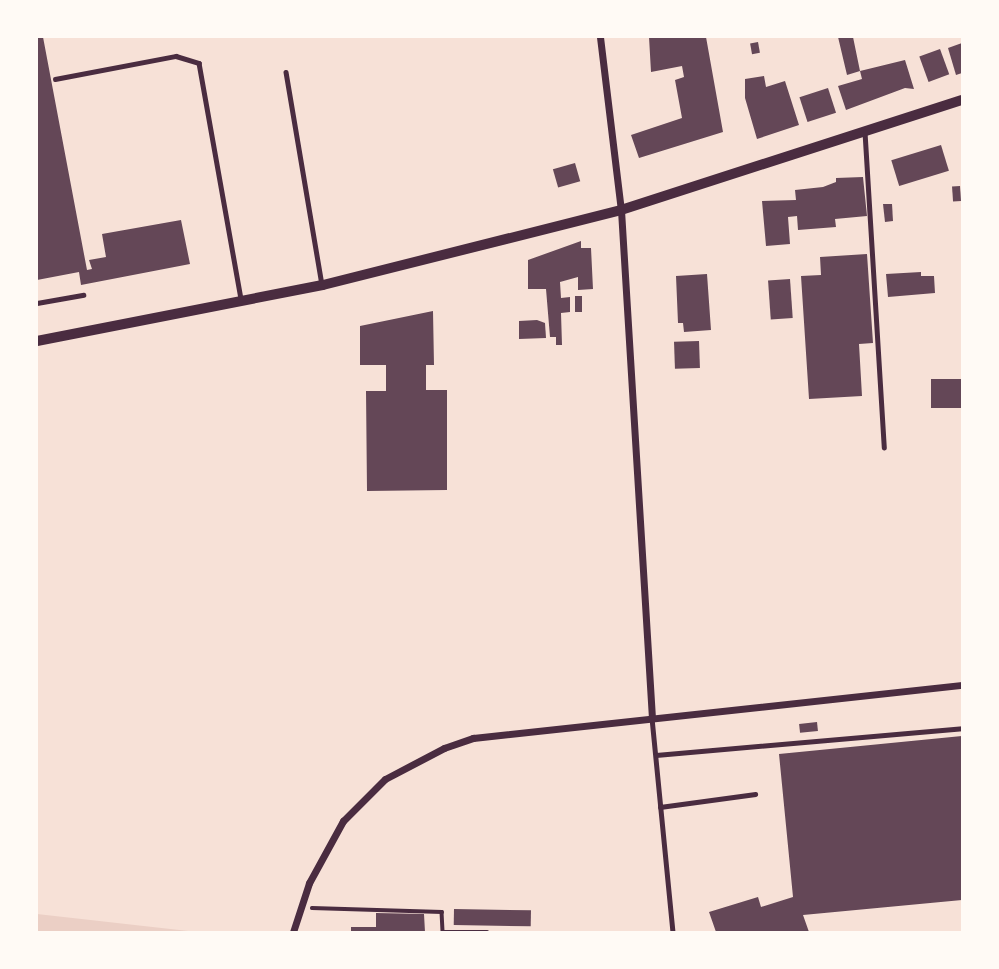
<!DOCTYPE html>
<style>
body{margin:0}
#map{position:relative;width:999px;height:969px;overflow:hidden;background:#f7e1d7;font-family:"PT Sans",sans-serif}
div>[style]{position:absolute}
[style*='--x']{left:calc(var(--x)*1px);top:calc(var(--y)*1px);width:calc(var(--w)*1px);rotate:calc(var(--a)*1deg)}
.green>*{inset:0;background:#ebcfc5}
.building>*{inset:0;background:#644757;transform-origin:0 0}
.path>*{height:3.5px;margin:-1.75px;padding:0 1.75px;transform-origin:1.75px;border-radius:1.75px;background:#4a2c40}
.service>*{height:4.5px;margin:-2.25px;padding:0 2.25px;transform-origin:2.25px;border-radius:2.25px;background:#4a2c40}
.minor>*{height:7px;margin:-3.5px;padding:0 3.5px;transform-origin:3.5px;border-radius:3.5px;background:#4a2c40}
.tertiary>*{height:10px;margin:-5px;padding:0 5px;transform-origin:5px;border-radius:5px;background:#4a2c40}
span{translate:-50% -50%;white-space:nowrap;text-align:center;line-height:1.15;-webkit-text-stroke:5px #fffaf5;paint-order:stroke}
.frame{position:absolute;inset:0;border:38px solid #fffaf5;pointer-events:none}
</style>
<div id="map">
<div class="green">
<i style="clip-path:polygon(37px 914px,197px 932px,37px 932px)"></i>
</div>
<div class="building">
<i style="clip-path:polygon(37px 37px,43px 37px,87px 270px,92px 269px,89px 260px,106px 257px,102px 234px,181px 220px,190px 264px,81px 285px,79px 272px,37px 280px)"></i>
<i style="clip-path:polygon(649px 37px,706px 37px,723px 132px,639px 158px,631px 135px,682px 118px,675px 80px,684px 77px,682px 66px,651px 72px)"></i>
<i style="clip-path:polygon(838px 37px,853px 37px,860px 71px,905px 60px,914px 89px,905px 88px,846px 110px,838px 86px,862px 79px,860px 71px,847px 75px)"></i>
<i style="left:758px;top:42px;width:11px;height:8px;rotate:80deg"></i>
<i style="clip-path:polygon(962px 43px,962px 73px,956px 75px,948px 48px)"></i>
<i style="left:940px;top:49px;width:27px;height:22px;rotate:70deg"></i>
<i style="clip-path:polygon(764px 76px,766px 87px,785px 81px,799px 125px,757px 139px,745px 98px,745px 79px)"></i>
<i style="left:828px;top:88px;width:26px;height:30px;rotate:72deg"></i>
<i style="left:941px;top:145px;width:27px;height:52px;rotate:73deg"></i>
<i style="left:575px;top:163px;width:19px;height:23px;rotate:74deg"></i>
<i style="clip-path:polygon(863px 177px,867px 216px,835px 219px,836px 227px,798px 230px,797px 216px,788px 217px,790px 244px,766px 246px,762px 201px,796px 200px,795px 190px,823px 187px,836px 182px,836px 178px)"></i>
<i style="left:960px;top:186px;width:15px;height:8px;rotate:86deg"></i>
<i style="clip-path:polygon(883px 204px,892px 204px,893px 221px,885px 222px)"></i>
<i style="clip-path:polygon(581px 241px,581px 248px,591px 248px,593px 289px,578px 290px,578px 277px,560px 282px,561px 298px,570px 297px,570px 312px,561px 313px,562px 345px,556px 345px,556px 337px,550px 337px,546px 289px,528px 289px,528px 260px)"></i>
<i style="clip-path:polygon(867px 254px,873px 343px,859px 344px,862px 396px,809px 399px,801px 276px,821px 275px,820px 257px)"></i>
<i style="clip-path:polygon(921px 272px,921px 276px,934px 276px,935px 293px,888px 297px,886px 274px)"></i>
<i style="clip-path:polygon(707px 274px,711px 330px,684px 332px,683px 323px,678px 323px,676px 276px)"></i>
<i style="left:790px;top:279px;width:39px;height:22px;rotate:86deg"></i>
<i style="left:575px;top:296px;width:7px;height:16px"></i>
<i style="clip-path:polygon(433px 311px,434px 365px,426px 365px,426px 390px,447px 390px,447px 490px,367px 491px,366px 391px,386px 391px,386px 365px,360px 365px,360px 326px)"></i>
<i style="clip-path:polygon(537px 320px,545px 323px,546px 338px,519px 339px,519px 321px)"></i>
<i style="left:699px;top:341px;width:27px;height:25px;rotate:88deg"></i>
<i style="left:962px;top:379px;width:29px;height:31px;rotate:90deg"></i>
<i style="left:817px;top:722px;width:9px;height:18px;rotate:84deg"></i>
<i style="clip-path:polygon(962px 736px,962px 900px,803px 915px,809px 932px,716px 932px,709px 912px,758px 897px,761px 907px,793px 897px,779px 754px)"></i>
<i style="left:454px;top:909px;width:77px;height:16px;rotate:1deg"></i>
<i style="clip-path:polygon(376px 913px,424px 914px,425px 932px,351px 932px,351px 927px,376px 927px)"></i>
</div>
<div class="path">
<i style="--x:312;--y:908;--w:130;--a:1.8"></i>
<i style="--x:442;--y:912;--w:20;--a:87"></i>
<i style="--x:443;--y:932;--w:44;--a:0"></i>
</div>
<div class="service">
<i style="--x:286;--y:72;--w:215;--a:80.4"></i>
<i style="--x:55;--y:79;--w:123;--a:-10.8"></i>
<i style="--x:176;--y:56;--w:24;--a:17"></i>
<i style="--x:199;--y:63;--w:239;--a:79.9"></i>
<i style="--x:865;--y:132;--w:316;--a:86.5"></i>
<i style="--x:37;--y:303;--w:47;--a:-9.9"></i>
<i style="--x:652;--y:718;--w:215;--a:84.4"></i>
<i style="--x:656;--y:755;--w:307;--a:-5"></i>
<i style="--x:660;--y:807;--w:96;--a:-7.8"></i>
</div>
<div class="minor">
<i style="--x:600;--y:37;--w:174;--a:83.1"></i>
<i style="--x:621;--y:210;--w:509;--a:86.51"></i>
<i style="--x:293;--y:932;--w:52;--a:-71.9"></i>
<i style="--x:309;--y:883;--w:71;--a:-61.3"></i>
<i style="--x:343;--y:821;--w:59;--a:-45"></i>
<i style="--x:385;--y:779;--w:67;--a:-27.7"></i>
<i style="--x:444;--y:748;--w:31;--a:-19"></i>
<i style="--x:473;--y:738;--w:492;--a:-6.2"></i>
</div>
<div class="tertiary">
<i style="--x:37;--y:341;--w:291;--a:-11.1"></i>
<i style="--x:323;--y:285;--w:307;--a:-14.1"></i>
<i style="--x:621;--y:210;--w:358;--a:-17.9"></i>
</div>
<div class="frame"></div>
</div>
